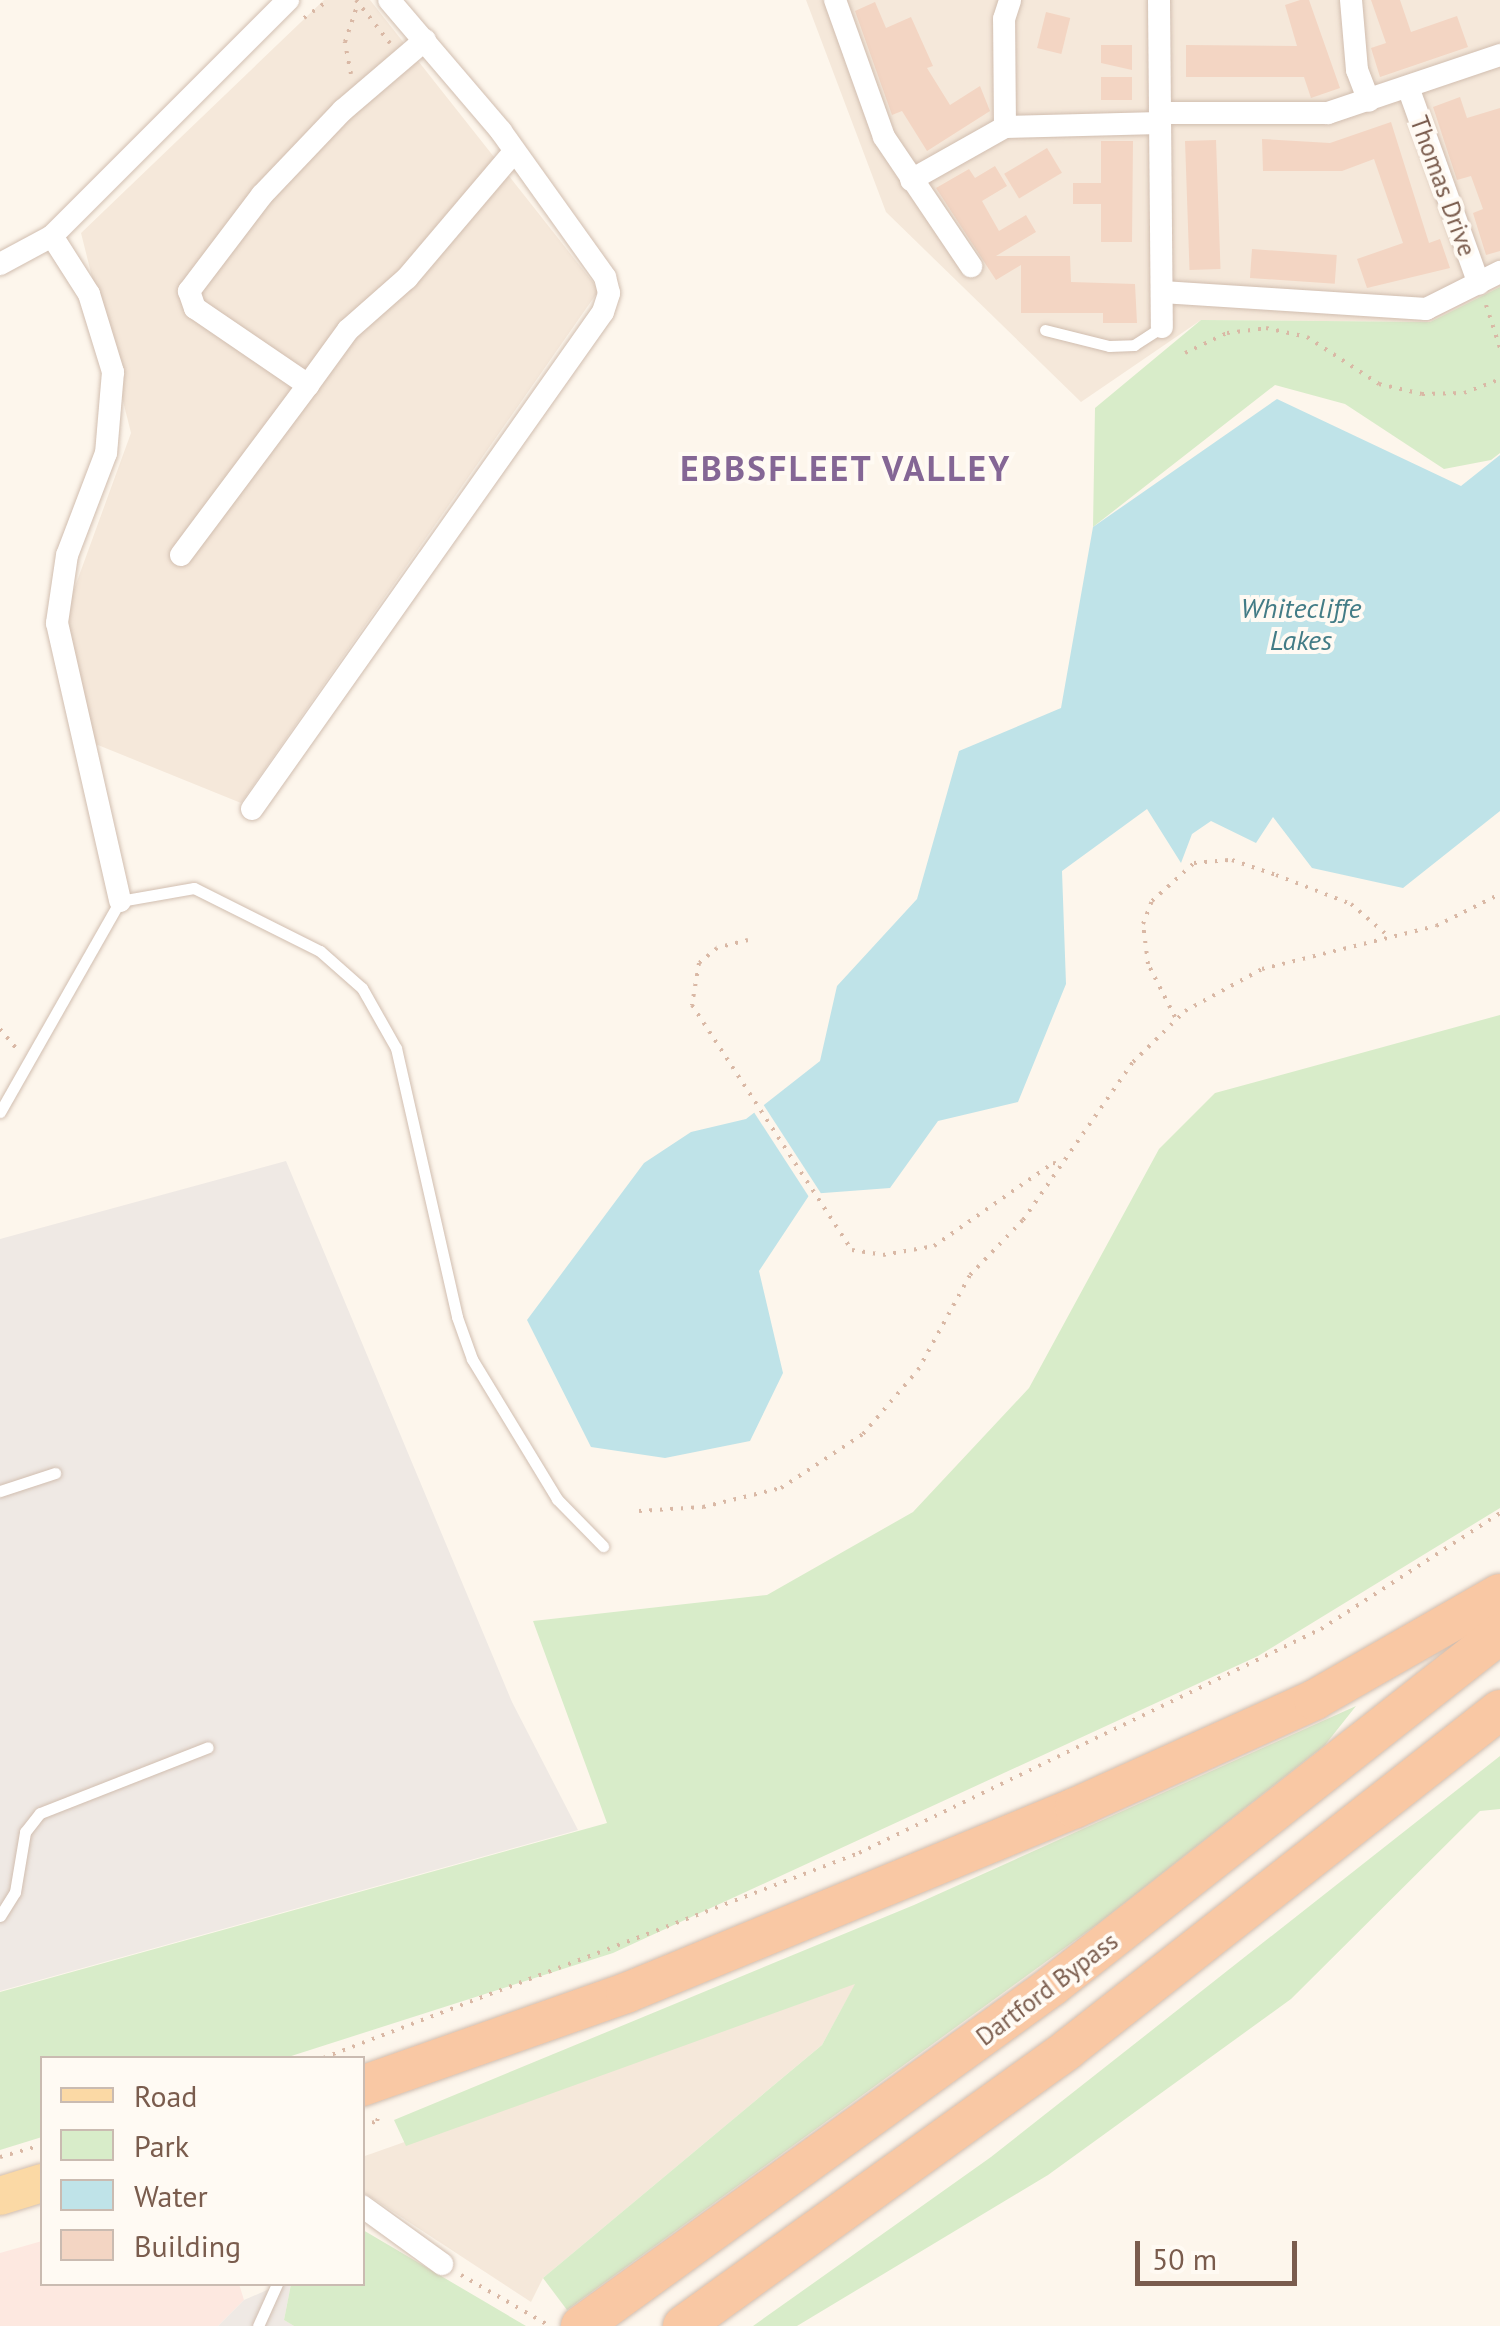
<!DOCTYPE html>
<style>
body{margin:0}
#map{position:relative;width:1500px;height:2326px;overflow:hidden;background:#fdf6ec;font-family:"PT Sans",sans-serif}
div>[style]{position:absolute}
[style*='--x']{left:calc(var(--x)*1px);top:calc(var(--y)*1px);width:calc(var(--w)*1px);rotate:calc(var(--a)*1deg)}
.residential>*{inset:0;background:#f5e8da}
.commercial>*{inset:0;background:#fde8e0}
.industrial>*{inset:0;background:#efe9e4}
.green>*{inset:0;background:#d8ecc9}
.water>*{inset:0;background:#bfe3e8}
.pier>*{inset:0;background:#fdf6ec;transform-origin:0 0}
.building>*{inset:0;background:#f3d5c3;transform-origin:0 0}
.path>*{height:4px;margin-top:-2px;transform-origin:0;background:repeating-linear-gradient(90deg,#d9b8a5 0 2.5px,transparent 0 10.5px)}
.roads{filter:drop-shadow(0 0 2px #d1beb0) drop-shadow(0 0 2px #d1beb0)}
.service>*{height:11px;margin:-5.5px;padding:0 5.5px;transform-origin:5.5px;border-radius:5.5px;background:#fff}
.minor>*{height:22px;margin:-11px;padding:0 11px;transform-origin:11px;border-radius:11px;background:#fff}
.primary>*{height:38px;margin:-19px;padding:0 19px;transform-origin:19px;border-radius:19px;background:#fbd9a5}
.trunk>*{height:40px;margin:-20px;padding:0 20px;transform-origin:20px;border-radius:20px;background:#f9c8a4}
span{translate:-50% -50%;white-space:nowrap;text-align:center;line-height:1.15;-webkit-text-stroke:8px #fffaf3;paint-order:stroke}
.street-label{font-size:25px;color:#7a5c4d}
.water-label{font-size:28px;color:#437c86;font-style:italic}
.district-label{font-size:35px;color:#846695;font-weight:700;letter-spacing:2.5px}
.legend{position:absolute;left:40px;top:2056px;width:325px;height:230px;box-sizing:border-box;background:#fffaf3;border:2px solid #cabbb1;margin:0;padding:12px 18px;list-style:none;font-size:30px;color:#7a5c4d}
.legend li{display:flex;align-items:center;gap:20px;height:50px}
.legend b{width:50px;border:2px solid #cabbb1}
.scale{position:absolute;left:1135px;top:2241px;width:162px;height:45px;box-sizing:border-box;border:5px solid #7a5c4d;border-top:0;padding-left:12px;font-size:30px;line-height:35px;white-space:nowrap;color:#7a5c4d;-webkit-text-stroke:8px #fffaf3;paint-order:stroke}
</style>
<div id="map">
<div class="residential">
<i style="clip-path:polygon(324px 0,370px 0,599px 290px,241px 803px,93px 743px,64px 617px,131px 433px,81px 233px)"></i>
<i style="clip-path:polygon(806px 0,1500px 0,1500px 287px,1430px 322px,1201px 320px,1081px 402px,886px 212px)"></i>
<i style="clip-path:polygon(856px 1983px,822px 2045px,543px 2278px,531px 2302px,363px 2192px,362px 2157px)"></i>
</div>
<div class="commercial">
<i style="clip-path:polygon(42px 2241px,42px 2284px,239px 2284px,244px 2300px,218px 2326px,0 2326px,0 2253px)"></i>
</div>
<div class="industrial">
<i style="clip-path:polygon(286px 1161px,512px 1702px,578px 1830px,0 1991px,0 1239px)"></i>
<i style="clip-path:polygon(281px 2284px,291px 2284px,284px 2320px,294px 2326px,218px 2326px,244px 2300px)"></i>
</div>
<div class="green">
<i style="clip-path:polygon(1500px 287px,1500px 453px,1491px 460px,1444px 469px,1345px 404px,1275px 385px,1093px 527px,1095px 408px,1201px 320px,1430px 322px)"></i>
<i style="clip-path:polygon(1500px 1015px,1500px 1508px,1258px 1656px,613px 1953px,285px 2058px,42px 2058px,42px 2137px,0 2150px,0 1992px,607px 1823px,533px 1621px,767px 1595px,913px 1512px,1029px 1388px,1159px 1149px,1215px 1093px)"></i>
<i style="clip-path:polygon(1356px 1706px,1325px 1745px,1099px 1923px,567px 2310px,543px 2278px,822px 2045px,855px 1984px,406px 2146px,394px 2120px,914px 1905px)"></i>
<i style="clip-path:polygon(1500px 1756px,1500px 1809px,1480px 1811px,1291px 1999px,1048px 2175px,797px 2326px,753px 2326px,991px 2157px)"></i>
<i style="clip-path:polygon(363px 2230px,526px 2326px,294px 2326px,284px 2320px,291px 2284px,362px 2284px)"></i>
</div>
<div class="water">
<i style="clip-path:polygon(1277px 399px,1461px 486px,1500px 455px,1500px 811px,1403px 888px,1312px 868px,1273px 817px,1256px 843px,1211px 821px,1192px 834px,1181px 863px,1147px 809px,1062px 871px,1066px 984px,1018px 1102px,938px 1121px,890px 1188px,810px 1194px,759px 1271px,783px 1373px,750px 1441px,665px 1458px,591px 1447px,527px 1320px,644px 1163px,691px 1132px,746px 1119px,820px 1061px,837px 986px,917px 899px,959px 751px,1061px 708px,1093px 527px)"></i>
</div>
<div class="pier">
<i style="left:761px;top:1101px;width:115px;height:12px;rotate:57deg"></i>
</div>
<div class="building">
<i style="clip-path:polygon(1300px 0,1309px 0,1340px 88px,1311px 98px,1304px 77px,1186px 77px,1186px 45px,1297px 46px,1285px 5px)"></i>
<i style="clip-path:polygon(1371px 0,1400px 0,1411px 32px,1457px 16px,1468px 47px,1380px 77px,1371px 48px,1386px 43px)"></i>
<i style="clip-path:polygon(875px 2px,886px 28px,911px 17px,933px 66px,927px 68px,950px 105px,980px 86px,990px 111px,927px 151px,902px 111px,892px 115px,855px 11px)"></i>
<i style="left:1046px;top:12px;width:25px;height:37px;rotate:14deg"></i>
<i style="clip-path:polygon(1101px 45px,1132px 45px,1132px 70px,1101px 63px)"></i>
<i style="left:1101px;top:77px;width:31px;height:23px"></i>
<i style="clip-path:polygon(1460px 97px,1467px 118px,1500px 108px,1500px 251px,1486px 255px,1473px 213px,1483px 209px,1471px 176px,1457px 180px,1433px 107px)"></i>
<i style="clip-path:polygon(1391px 122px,1429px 243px,1440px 239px,1450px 268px,1367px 288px,1357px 259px,1403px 243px,1374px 159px,1342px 171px,1263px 171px,1262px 139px,1330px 143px)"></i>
<i style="left:1216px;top:140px;width:129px;height:31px;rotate:88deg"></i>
<i style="clip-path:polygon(1101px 141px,1133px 141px,1132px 242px,1101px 242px,1101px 204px,1073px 204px,1073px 183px,1101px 183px)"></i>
<i style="left:1047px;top:148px;width:29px;height:50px;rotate:59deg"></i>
<i style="clip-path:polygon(995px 166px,1007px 186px,982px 201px,999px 231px,1026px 215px,1036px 232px,996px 256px,1070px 256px,1071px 282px,1135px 284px,1137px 323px,1103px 323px,1103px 313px,1021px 313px,1021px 265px,996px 280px,936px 188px,969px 169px,975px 178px)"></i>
<i style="left:1252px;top:249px;width:85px;height:29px;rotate:4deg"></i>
</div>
<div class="path">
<i style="--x:356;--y:0;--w:55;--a:51.7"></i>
<i style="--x:304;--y:18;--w:31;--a:-36"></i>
<i style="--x:351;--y:74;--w:33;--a:-101"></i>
<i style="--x:345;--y:42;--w:41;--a:-71.6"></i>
<i style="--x:1486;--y:305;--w:45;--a:72"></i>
<i style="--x:1185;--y:353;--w:47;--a:-25.5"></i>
<i style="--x:1227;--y:333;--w:39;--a:-7"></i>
<i style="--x:1266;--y:328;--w:42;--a:12.4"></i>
<i style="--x:1307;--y:337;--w:86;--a:33.1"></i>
<i style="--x:1379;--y:384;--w:44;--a:13.1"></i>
<i style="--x:1422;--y:394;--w:42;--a:-1.4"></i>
<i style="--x:1464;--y:393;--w:39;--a:-21"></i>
<i style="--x:748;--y:940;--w:32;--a:166"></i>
<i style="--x:717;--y:948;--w:23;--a:140"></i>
<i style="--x:699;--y:963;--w:43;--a:99.5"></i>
<i style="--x:692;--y:1005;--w:293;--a:56.9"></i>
<i style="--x:852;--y:1250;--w:31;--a:9"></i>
<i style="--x:883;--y:1255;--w:52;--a:-10"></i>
<i style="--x:934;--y:1246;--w:145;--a:-34.9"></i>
<i style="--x:1053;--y:1163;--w:9;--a:6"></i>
<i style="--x:1175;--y:1017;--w:59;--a:-117"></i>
<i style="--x:1148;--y:964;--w:40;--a:-97.1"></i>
<i style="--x:1143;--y:924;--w:25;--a:-69"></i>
<i style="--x:1152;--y:901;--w:57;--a:-42.1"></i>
<i style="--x:1194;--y:863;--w:38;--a:-5"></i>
<i style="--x:1232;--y:860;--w:46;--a:18.8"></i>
<i style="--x:1276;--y:875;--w:80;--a:21.1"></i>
<i style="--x:1351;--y:904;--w:49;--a:40.9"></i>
<i style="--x:0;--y:1029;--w:25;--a:50"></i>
<i style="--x:639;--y:1511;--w:64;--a:-3.6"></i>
<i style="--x:703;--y:1507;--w:80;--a:-13.7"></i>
<i style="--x:781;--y:1488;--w:98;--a:-33.4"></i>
<i style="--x:863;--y:1434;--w:84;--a:-49.3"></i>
<i style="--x:918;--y:1370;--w:108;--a:-61.3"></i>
<i style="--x:970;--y:1275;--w:76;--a:-46.1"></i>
<i style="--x:1023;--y:1220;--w:193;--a:-55.2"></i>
<i style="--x:1133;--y:1062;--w:73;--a:-44.4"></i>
<i style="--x:1185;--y:1011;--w:88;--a:-28.6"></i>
<i style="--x:1262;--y:969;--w:179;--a:-13.9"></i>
<i style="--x:1436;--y:926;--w:72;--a:-26.6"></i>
<i style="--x:323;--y:2058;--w:574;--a:-20.93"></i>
<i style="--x:859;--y:1853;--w:513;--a:-25.87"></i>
<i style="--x:1321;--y:1629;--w:213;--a:-32.9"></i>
<i style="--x:362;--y:2126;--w:16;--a:-18"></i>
<i style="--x:377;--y:2121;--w:9;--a:-72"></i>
<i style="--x:0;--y:2157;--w:44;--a:-15.9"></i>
<i style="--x:461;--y:2275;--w:100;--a:29.9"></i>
</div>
<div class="roads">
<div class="service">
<i style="--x:1045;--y:330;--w:66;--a:14"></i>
<i style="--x:1109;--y:346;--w:25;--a:-2"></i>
<i style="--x:1134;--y:345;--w:33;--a:-33"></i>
<i style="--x:0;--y:1112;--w:243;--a:-60.4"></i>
<i style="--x:120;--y:901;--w:75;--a:-10"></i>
<i style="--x:194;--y:888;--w:141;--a:26.6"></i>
<i style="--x:320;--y:951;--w:56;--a:41.4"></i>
<i style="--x:362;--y:988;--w:69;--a:60.5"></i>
<i style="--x:396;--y:1048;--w:276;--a:77.2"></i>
<i style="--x:457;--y:1317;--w:45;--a:70.3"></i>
<i style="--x:472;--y:1359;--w:164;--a:58.7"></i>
<i style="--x:557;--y:1499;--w:66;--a:45.6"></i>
<i style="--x:0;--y:1491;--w:58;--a:-18.1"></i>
<i style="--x:0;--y:1916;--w:28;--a:-58"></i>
<i style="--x:15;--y:1892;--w:61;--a:-80.5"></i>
<i style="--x:25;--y:1832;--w:24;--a:-52"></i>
<i style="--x:40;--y:1813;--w:180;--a:-21.4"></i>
<i style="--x:258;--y:2326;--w:46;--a:-65.7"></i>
</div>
<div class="minor">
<i style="--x:835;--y:0;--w:145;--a:70.3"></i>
<i style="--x:884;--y:137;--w:156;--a:56"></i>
<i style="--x:1159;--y:0;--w:327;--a:89.5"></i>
<i style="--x:1351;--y:0;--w:70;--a:85.1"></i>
<i style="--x:1357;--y:70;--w:33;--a:69"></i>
<i style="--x:425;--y:40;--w:108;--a:139.5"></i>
<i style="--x:343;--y:110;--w:117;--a:133.6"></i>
<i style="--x:262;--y:195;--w:121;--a:127.2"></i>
<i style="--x:189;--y:291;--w:18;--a:71"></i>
<i style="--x:195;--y:308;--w:137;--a:34.3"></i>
<i style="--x:308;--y:385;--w:68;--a:-54"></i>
<i style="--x:348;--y:330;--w:79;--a:-41.4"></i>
<i style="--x:407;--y:278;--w:165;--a:-49.7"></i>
<i style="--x:1408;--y:87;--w:209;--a:70.2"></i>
<i style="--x:1160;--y:113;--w:168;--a:0"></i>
<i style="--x:1328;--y:113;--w:182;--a:-18.6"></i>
<i style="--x:1005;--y:127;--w:108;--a:-90.5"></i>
<i style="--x:1004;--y:19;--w:20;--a:-72"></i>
<i style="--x:911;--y:180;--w:108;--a:-29.4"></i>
<i style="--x:1005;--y:127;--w:155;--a:-1.5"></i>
<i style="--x:52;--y:236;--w:69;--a:57.5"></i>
<i style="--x:89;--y:294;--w:82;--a:72.9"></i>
<i style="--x:113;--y:372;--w:81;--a:94.9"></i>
<i style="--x:106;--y:453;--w:109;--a:110.9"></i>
<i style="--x:67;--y:555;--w:69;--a:98.4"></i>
<i style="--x:57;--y:623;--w:285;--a:77.2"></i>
<i style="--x:0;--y:264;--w:59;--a:-28.3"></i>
<i style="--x:52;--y:236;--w:334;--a:-45"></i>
<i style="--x:1162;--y:292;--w:265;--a:3.7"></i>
<i style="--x:1426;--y:309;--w:83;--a:-26.6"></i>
<i style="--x:181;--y:555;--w:212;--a:-53.2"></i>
<i style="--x:252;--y:809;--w:608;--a:-54.77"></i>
<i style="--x:603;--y:312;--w:20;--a:-72"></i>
<i style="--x:609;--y:293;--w:16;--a:-104"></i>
<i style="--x:605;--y:277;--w:179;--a:-125.5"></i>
<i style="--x:501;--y:131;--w:172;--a:-130.5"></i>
<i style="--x:362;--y:2206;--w:99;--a:35.9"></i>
</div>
<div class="primary">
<i style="--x:0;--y:2196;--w:44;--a:-17.2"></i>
</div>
<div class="trunk">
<i style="--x:362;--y:2086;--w:280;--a:-19.4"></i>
<i style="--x:626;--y:1993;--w:486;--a:-22.4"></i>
<i style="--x:1075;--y:1808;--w:262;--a:-24.3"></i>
<i style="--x:1314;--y:1700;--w:214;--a:-29.7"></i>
<i style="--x:581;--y:2326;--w:581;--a:-35.82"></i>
<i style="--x:1052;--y:1986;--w:570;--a:-38.16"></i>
<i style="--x:683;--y:2326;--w:474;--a:-35.7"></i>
<i style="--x:1068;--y:2049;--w:549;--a:-38.12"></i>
</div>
</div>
<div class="street-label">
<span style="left:1443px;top:186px;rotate:70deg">Thomas Drive</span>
<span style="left:1047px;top:1989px;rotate:-37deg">Dartford Bypass</span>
</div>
<div class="water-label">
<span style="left:1301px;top:624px">Whitecliffe<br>Lakes</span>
</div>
<div class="district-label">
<span style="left:846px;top:468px">EBBSFLEET VALLEY</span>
</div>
<ul class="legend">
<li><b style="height:12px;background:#fbd9a5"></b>Road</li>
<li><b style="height:28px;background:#d8ecc9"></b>Park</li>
<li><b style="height:28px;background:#bfe3e8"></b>Water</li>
<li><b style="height:28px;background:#f3d5c3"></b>Building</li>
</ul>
<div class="scale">50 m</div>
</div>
